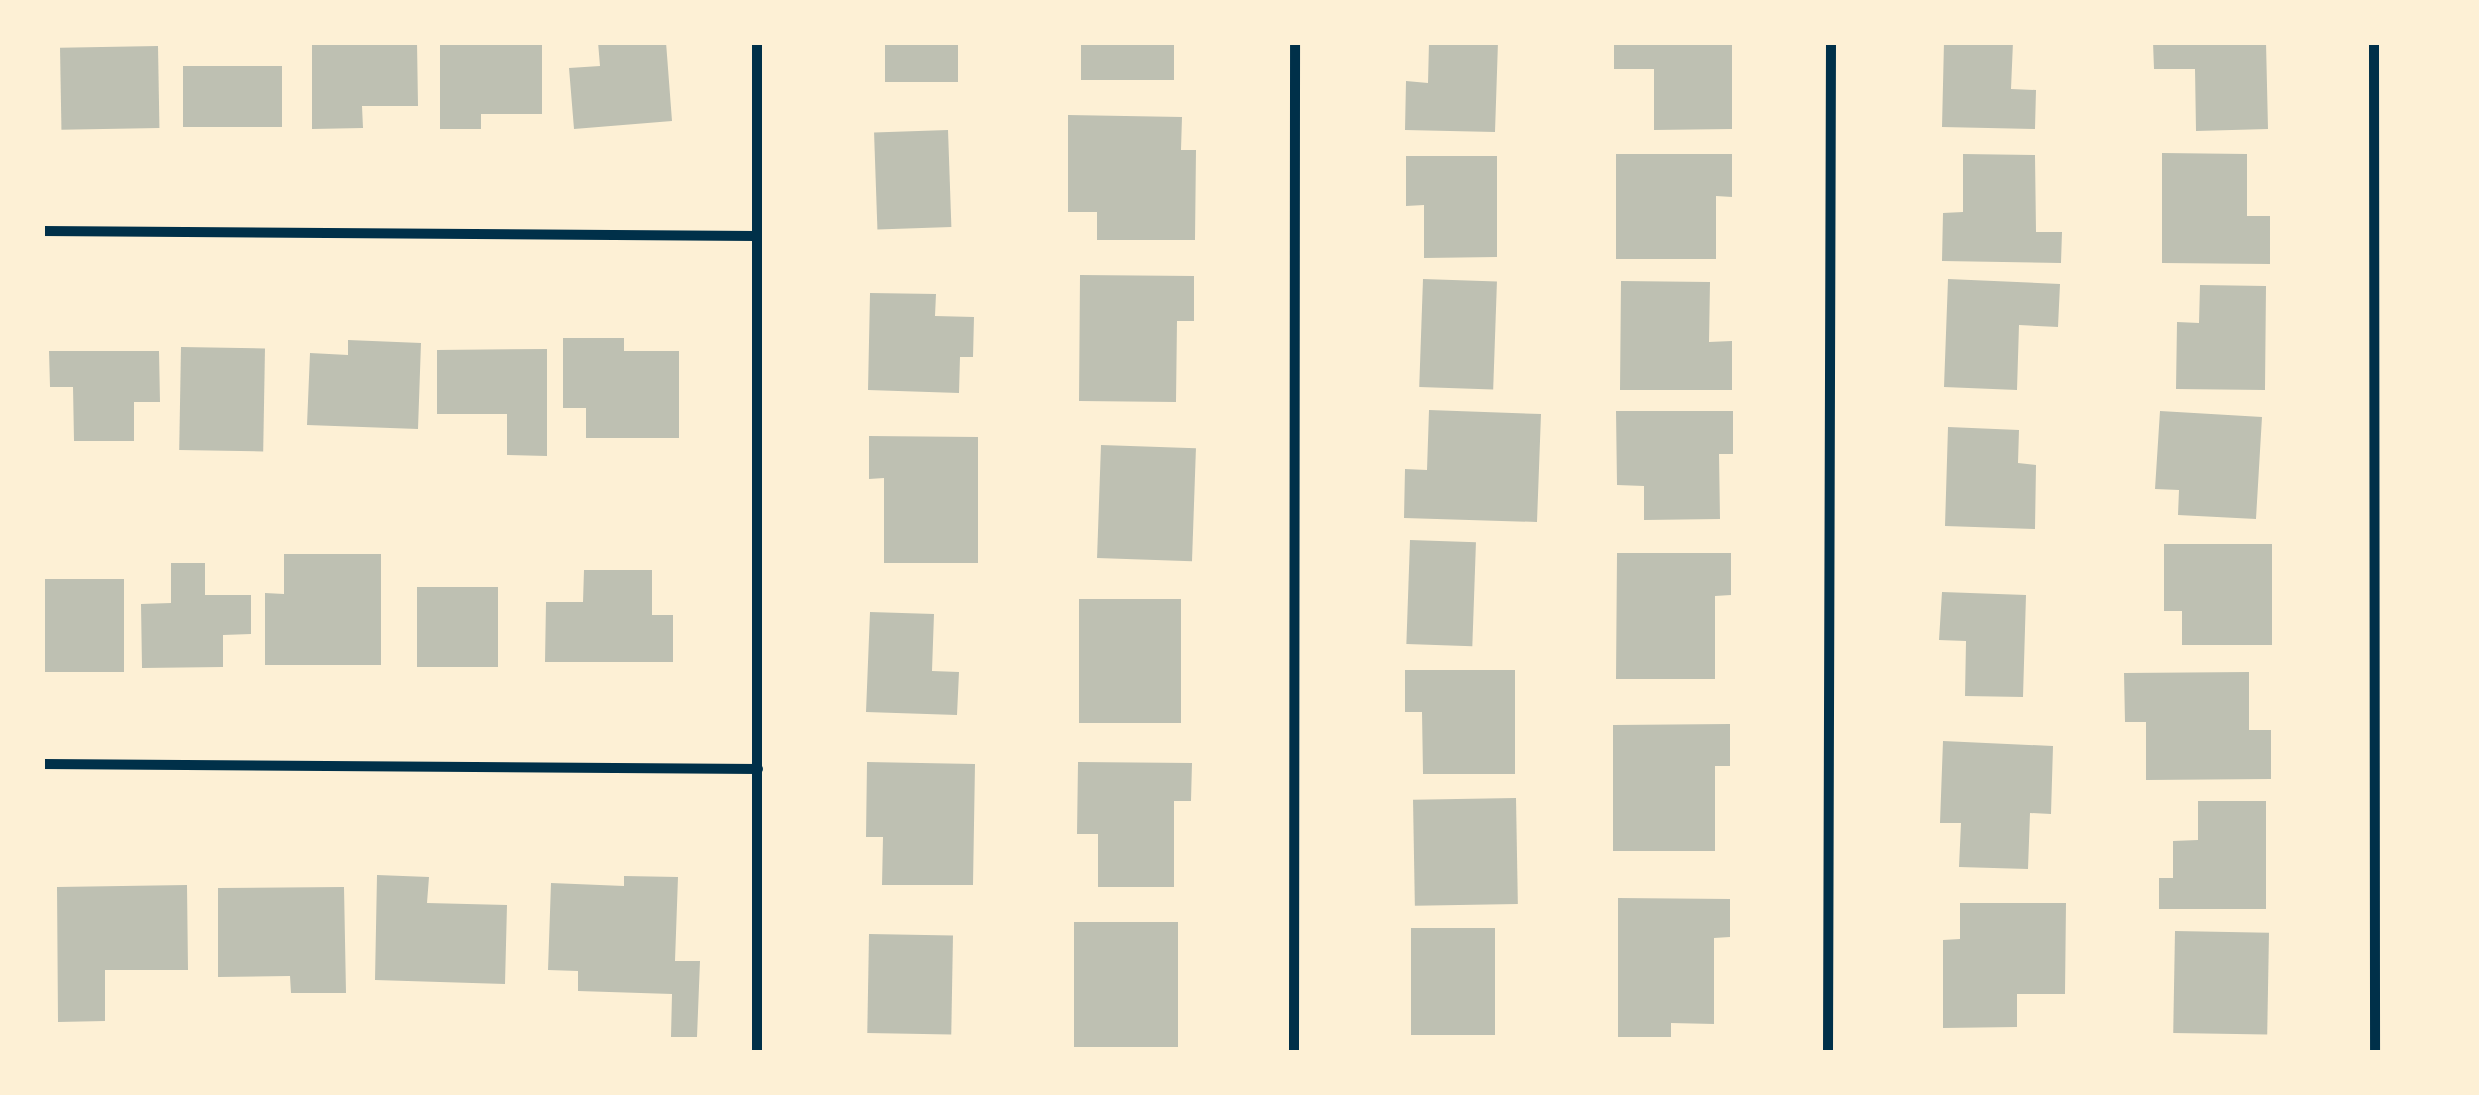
<!DOCTYPE html>
<style>
body{margin:0}
#map{position:relative;width:2479px;height:1095px;overflow:hidden;background:#fdf0d5;font-family:Manrope,sans-serif}
div>[style]{position:absolute}
[style*='--x']{left:calc(var(--x)*1px);top:calc(var(--y)*1px);width:calc(var(--w)*1px);rotate:calc(var(--a)*1deg)}
.building>*{inset:0;background:#bec0b2;transform-origin:0 0}
.minor>*{height:10px;margin:-5px;padding:0 5px;transform-origin:5px;border-radius:5px;background:#003049}
span{translate:-50% -50%;white-space:nowrap;text-align:center;line-height:1.15;-webkit-text-stroke:8px #fdf0d5;paint-order:stroke}
.frame{position:absolute;inset:0;border:45px solid #fdf0d5;pointer-events:none}
</style>
<div id="map">
<div class="building">
<i style="clip-path:polygon(312px 42px,417px 42px,418px 106px,362px 106px,363px 128px,312px 129px)"></i>
<i style="clip-path:polygon(440px 42px,542px 42px,542px 114px,481px 114px,481px 129px,440px 129px)"></i>
<i style="clip-path:polygon(598px 42px,666px 42px,672px 121px,574px 129px,569px 68px,600px 66px)"></i>
<i style="left:885px;top:42px;width:73px;height:40px"></i>
<i style="left:1081px;top:42px;width:93px;height:38px"></i>
<i style="clip-path:polygon(1429px 42px,1498px 42px,1495px 132px,1405px 130px,1406px 81px,1428px 83px)"></i>
<i style="clip-path:polygon(1614px 42px,1732px 42px,1732px 129px,1654px 130px,1654px 69px,1614px 69px)"></i>
<i style="clip-path:polygon(1944px 42px,2013px 42px,2011px 89px,2036px 90px,2035px 129px,1942px 127px)"></i>
<i style="clip-path:polygon(2153px 42px,2266px 42px,2268px 129px,2196px 131px,2195px 69px,2154px 69px)"></i>
<i style="left:158px;top:46px;width:82px;height:98px;rotate:89deg"></i>
<i style="left:282px;top:66px;width:61px;height:99px;rotate:90deg"></i>
<i style="clip-path:polygon(1068px 115px,1182px 117px,1181px 150px,1196px 150px,1195px 240px,1097px 240px,1097px 212px,1068px 212px)"></i>
<i style="left:948px;top:130px;width:97px;height:74px;rotate:88deg"></i>
<i style="clip-path:polygon(2162px 153px,2247px 154px,2247px 216px,2270px 216px,2270px 264px,2162px 263px)"></i>
<i style="clip-path:polygon(1616px 154px,1732px 154px,1732px 197px,1716px 196px,1716px 259px,1616px 259px)"></i>
<i style="clip-path:polygon(1963px 154px,2035px 155px,2036px 232px,2062px 232px,2061px 263px,1942px 261px,1943px 213px,1963px 212px)"></i>
<i style="clip-path:polygon(1406px 156px,1497px 156px,1497px 257px,1424px 258px,1424px 205px,1406px 206px)"></i>
<i style="clip-path:polygon(1080px 275px,1194px 276px,1194px 321px,1177px 321px,1176px 402px,1079px 401px)"></i>
<i style="left:1423px;top:279px;width:74px;height:108px;rotate:2deg"></i>
<i style="clip-path:polygon(1948px 279px,2060px 284px,2058px 327px,2019px 325px,2017px 390px,1944px 387px)"></i>
<i style="clip-path:polygon(1621px 281px,1710px 282px,1709px 342px,1732px 341px,1732px 390px,1620px 390px)"></i>
<i style="clip-path:polygon(2200px 285px,2266px 286px,2265px 390px,2176px 389px,2177px 322px,2199px 323px)"></i>
<i style="clip-path:polygon(870px 293px,936px 294px,935px 316px,974px 317px,973px 357px,960px 357px,959px 393px,868px 390px)"></i>
<i style="clip-path:polygon(563px 338px,624px 338px,624px 351px,679px 351px,679px 438px,586px 438px,586px 408px,563px 408px)"></i>
<i style="clip-path:polygon(348px 340px,421px 343px,418px 429px,307px 425px,310px 353px,348px 355px)"></i>
<i style="left:181px;top:347px;width:84px;height:103px;rotate:1deg"></i>
<i style="clip-path:polygon(547px 349px,547px 456px,507px 455px,507px 414px,437px 414px,437px 350px)"></i>
<i style="clip-path:polygon(49px 351px,159px 351px,160px 402px,134px 402px,134px 441px,74px 441px,73px 387px,50px 387px)"></i>
<i style="clip-path:polygon(1429px 410px,1541px 414px,1537px 522px,1404px 518px,1405px 469px,1427px 470px)"></i>
<i style="clip-path:polygon(1616px 411px,1733px 411px,1733px 454px,1719px 454px,1720px 519px,1644px 520px,1644px 486px,1617px 485px)"></i>
<i style="clip-path:polygon(2160px 411px,2262px 417px,2256px 519px,2178px 515px,2179px 490px,2155px 489px)"></i>
<i style="clip-path:polygon(1948px 427px,2019px 430px,2018px 463px,2036px 465px,2035px 529px,1945px 526px)"></i>
<i style="clip-path:polygon(869px 436px,978px 437px,978px 563px,884px 563px,884px 478px,869px 479px)"></i>
<i style="left:1101px;top:445px;width:95px;height:113px;rotate:2deg"></i>
<i style="left:1410px;top:540px;width:66px;height:104px;rotate:2deg"></i>
<i style="clip-path:polygon(2164px 544px,2272px 544px,2272px 645px,2182px 645px,2182px 611px,2164px 611px)"></i>
<i style="clip-path:polygon(1617px 553px,1731px 553px,1731px 595px,1715px 596px,1715px 679px,1616px 679px)"></i>
<i style="clip-path:polygon(284px 554px,381px 554px,381px 665px,265px 665px,265px 593px,284px 594px)"></i>
<i style="clip-path:polygon(171px 563px,205px 563px,205px 595px,251px 595px,251px 634px,223px 635px,223px 667px,142px 668px,141px 604px,171px 603px)"></i>
<i style="clip-path:polygon(584px 570px,652px 570px,652px 615px,673px 615px,673px 662px,545px 662px,546px 602px,583px 602px)"></i>
<i style="left:42px;top:579px;width:82px;height:93px"></i>
<i style="left:417px;top:587px;width:81px;height:80px"></i>
<i style="clip-path:polygon(1942px 592px,2026px 595px,2023px 697px,1965px 696px,1966px 641px,1939px 640px)"></i>
<i style="left:1079px;top:599px;width:102px;height:124px"></i>
<i style="clip-path:polygon(870px 612px,934px 614px,932px 671px,959px 672px,957px 715px,866px 712px)"></i>
<i style="clip-path:polygon(1405px 670px,1515px 670px,1515px 774px,1423px 774px,1422px 712px,1405px 712px)"></i>
<i style="clip-path:polygon(2249px 672px,2249px 730px,2271px 730px,2271px 779px,2146px 780px,2146px 722px,2125px 722px,2124px 673px)"></i>
<i style="clip-path:polygon(1730px 724px,1730px 766px,1715px 766px,1715px 851px,1613px 851px,1613px 725px)"></i>
<i style="clip-path:polygon(1943px 741px,2053px 746px,2051px 814px,2030px 813px,2028px 869px,1959px 867px,1961px 823px,1940px 823px)"></i>
<i style="clip-path:polygon(867px 762px,975px 764px,973px 885px,882px 885px,883px 837px,866px 837px)"></i>
<i style="clip-path:polygon(1078px 762px,1192px 763px,1191px 801px,1174px 801px,1174px 887px,1098px 887px,1098px 834px,1077px 834px)"></i>
<i style="left:1516px;top:798px;width:106px;height:103px;rotate:89deg"></i>
<i style="clip-path:polygon(2198px 801px,2266px 801px,2266px 909px,2159px 909px,2159px 878px,2173px 878px,2173px 841px,2198px 840px)"></i>
<i style="clip-path:polygon(377px 875px,429px 877px,427px 903px,507px 905px,505px 984px,375px 980px)"></i>
<i style="clip-path:polygon(624px 876px,678px 877px,675px 961px,700px 961px,697px 1037px,671px 1037px,672px 994px,578px 991px,578px 971px,548px 970px,551px 883px,624px 886px)"></i>
<i style="clip-path:polygon(187px 885px,188px 970px,105px 970px,105px 1021px,58px 1022px,57px 887px)"></i>
<i style="clip-path:polygon(344px 887px,346px 993px,291px 993px,290px 976px,218px 977px,218px 888px)"></i>
<i style="clip-path:polygon(1618px 898px,1730px 899px,1730px 937px,1714px 938px,1714px 1024px,1671px 1023px,1671px 1037px,1618px 1037px)"></i>
<i style="clip-path:polygon(1960px 903px,2066px 903px,2065px 994px,2017px 994px,2017px 1027px,1943px 1028px,1943px 940px,1960px 939px)"></i>
<i style="left:1074px;top:922px;width:104px;height:125px"></i>
<i style="left:1411px;top:928px;width:84px;height:107px"></i>
<i style="left:2175px;top:931px;width:94px;height:102px;rotate:1deg"></i>
<i style="left:869px;top:934px;width:84px;height:99px;rotate:1deg"></i>
</div>
<div class="minor">
<i style="--x:2374;--y:42;--w:1010;--a:89.94"></i>
<i style="--x:42;--y:231;--w:714;--a:0.4"></i>
<i style="--x:42;--y:764;--w:716;--a:0.4"></i>
<i style="--x:757;--y:1052;--w:1010;--a:-90"></i>
<i style="--x:1294;--y:1052;--w:1010;--a:-89.94"></i>
<i style="--x:1828;--y:1052;--w:1010;--a:-89.83"></i>
</div>
<div class="frame"></div>
</div>
